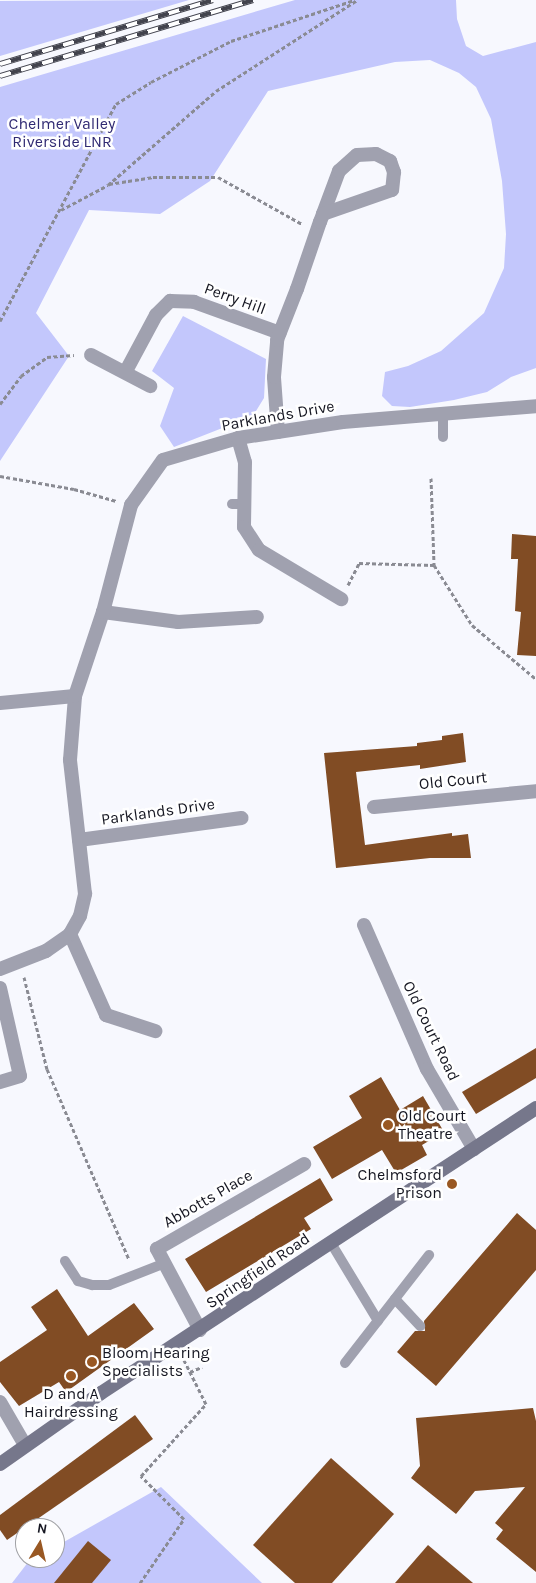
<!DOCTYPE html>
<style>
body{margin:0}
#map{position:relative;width:536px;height:1583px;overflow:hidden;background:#f7f8fe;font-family:Karla,sans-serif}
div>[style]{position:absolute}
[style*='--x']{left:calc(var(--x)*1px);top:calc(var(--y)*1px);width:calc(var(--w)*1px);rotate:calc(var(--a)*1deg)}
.green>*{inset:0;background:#c3c7fc}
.building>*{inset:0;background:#814c24}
.path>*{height:3px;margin-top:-1.5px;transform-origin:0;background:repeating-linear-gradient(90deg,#8a8b93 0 4px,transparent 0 6.5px)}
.service>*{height:10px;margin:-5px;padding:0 5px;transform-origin:5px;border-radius:5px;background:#a0a1af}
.minor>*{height:14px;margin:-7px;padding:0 7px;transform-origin:7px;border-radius:7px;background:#a0a1af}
.secondary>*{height:14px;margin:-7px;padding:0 7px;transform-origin:7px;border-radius:7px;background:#76778b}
.rail>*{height:5.5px;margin-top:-2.75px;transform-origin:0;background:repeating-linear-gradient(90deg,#fff 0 11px,#42434d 0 22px);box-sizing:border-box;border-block:1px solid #42434d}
.dots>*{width:14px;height:14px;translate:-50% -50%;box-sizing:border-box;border:2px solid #fff;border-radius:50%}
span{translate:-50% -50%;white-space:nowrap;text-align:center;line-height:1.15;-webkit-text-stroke:5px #fff;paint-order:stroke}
.park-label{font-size:16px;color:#302a73}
.street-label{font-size:16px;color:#151621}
.poi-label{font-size:16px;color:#151621}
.left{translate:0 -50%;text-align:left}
.right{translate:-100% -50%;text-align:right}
.north{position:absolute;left:15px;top:1518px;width:50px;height:50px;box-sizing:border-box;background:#fff;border:1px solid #a1a2a6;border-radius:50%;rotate:9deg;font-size:14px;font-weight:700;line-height:20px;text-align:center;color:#151621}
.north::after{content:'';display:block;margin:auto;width:18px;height:22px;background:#995823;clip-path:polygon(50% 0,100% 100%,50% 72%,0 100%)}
</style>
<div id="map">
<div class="green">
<i style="clip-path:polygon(189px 0,0 56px,0 1px)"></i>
<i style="clip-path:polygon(295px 0,456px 0,457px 19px,466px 46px,483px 56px,536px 42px,536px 368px,511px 377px,487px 392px,454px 400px,410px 407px,392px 406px,382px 396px,385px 372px,408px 366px,441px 351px,484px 313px,504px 268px,506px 234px,502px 181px,491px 119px,476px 87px,459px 73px,430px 60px,395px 62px,268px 91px,210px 181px,160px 214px,89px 210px,36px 313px,69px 356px,0 461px,0 87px)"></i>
<i style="clip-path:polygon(183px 316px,266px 359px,264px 398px,253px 416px,174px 447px,160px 426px,174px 388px,152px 371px)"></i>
<i style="clip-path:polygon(161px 1487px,262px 1583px,12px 1583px,29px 1561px,55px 1558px,55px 1547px)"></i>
</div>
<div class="building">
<i style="clip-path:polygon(512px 534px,536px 536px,536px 656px,517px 655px,521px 612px,515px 611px,518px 559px,511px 559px)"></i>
<i style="clip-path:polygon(463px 733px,466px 762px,420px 769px,420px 765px,356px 772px,365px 845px,452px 833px,452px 836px,468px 834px,471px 858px,430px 858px,336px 868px,324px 753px,417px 746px,417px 743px,442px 740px,442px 736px)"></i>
<i style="clip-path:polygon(536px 1048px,536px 1078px,476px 1114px,462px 1092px)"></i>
<i style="clip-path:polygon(381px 1077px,400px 1110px,423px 1096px,444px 1132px,422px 1145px,427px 1155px,396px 1173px,382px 1150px,332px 1179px,313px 1147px,362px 1118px,349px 1096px)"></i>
<i style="clip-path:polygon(320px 1178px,333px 1200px,304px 1218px,311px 1229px,206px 1292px,185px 1259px)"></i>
<i style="clip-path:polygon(517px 1213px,536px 1230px,536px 1270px,436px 1386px,397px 1352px,415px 1331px,425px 1331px,424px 1321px)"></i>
<i style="clip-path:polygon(57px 1289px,88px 1336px,134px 1303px,154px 1329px,66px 1392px,59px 1382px,19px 1406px,0 1382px,0 1362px,47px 1330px,31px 1307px)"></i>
<i style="clip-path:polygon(533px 1408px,536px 1421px,536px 1572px,496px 1539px,503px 1530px,495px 1523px,525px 1487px,475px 1491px,456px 1514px,411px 1478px,420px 1466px,416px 1418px)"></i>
<i style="clip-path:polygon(135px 1415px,153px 1439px,7px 1540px,0 1530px,0 1515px)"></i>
<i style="clip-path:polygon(331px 1458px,394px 1514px,332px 1583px,295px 1583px,253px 1545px)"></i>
<i style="clip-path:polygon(88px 1541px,111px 1560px,92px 1583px,54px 1583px)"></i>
<i style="clip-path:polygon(428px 1545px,473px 1583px,395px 1583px)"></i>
</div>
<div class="path">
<i style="--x:109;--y:184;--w:45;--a:-9"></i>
<i style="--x:153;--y:177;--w:65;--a:0"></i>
<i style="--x:218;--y:177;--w:96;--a:29.2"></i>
<i style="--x:61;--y:210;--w:53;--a:-28"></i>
<i style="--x:108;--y:185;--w:143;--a:-41"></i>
<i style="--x:216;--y:91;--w:168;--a:-32.8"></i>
<i style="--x:0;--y:321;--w:246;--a:-61.9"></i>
<i style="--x:116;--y:104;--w:41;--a:-32.2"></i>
<i style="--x:151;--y:82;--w:90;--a:-27.1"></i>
<i style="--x:231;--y:41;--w:130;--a:-18.4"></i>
<i style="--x:0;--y:404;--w:35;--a:-53"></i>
<i style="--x:21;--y:376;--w:32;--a:-36"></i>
<i style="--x:47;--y:357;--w:27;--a:-4"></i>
<i style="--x:0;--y:476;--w:75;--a:10"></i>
<i style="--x:74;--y:489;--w:44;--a:15.9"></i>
<i style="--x:431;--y:478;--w:87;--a:88"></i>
<i style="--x:348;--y:585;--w:25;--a:-63"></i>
<i style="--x:359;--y:563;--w:75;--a:1.5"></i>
<i style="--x:434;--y:565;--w:71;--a:57.7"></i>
<i style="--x:472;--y:625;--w:84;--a:40.2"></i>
<i style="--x:24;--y:977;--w:95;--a:76"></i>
<i style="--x:47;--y:1069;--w:207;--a:66.7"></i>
<i style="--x:190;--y:1372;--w:13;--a:-23"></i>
<i style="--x:140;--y:1583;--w:78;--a:-55.5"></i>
<i style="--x:184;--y:1519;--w:61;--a:-135"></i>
<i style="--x:141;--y:1476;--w:97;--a:-47.9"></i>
<i style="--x:206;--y:1404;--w:49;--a:-116.6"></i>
</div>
<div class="service">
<i style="--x:443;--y:414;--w:23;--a:90"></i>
<i style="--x:232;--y:504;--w:10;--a:0"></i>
<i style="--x:331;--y:1243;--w:91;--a:58.9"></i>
<i style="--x:65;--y:1261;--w:24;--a:57"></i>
<i style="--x:78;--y:1281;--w:15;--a:16"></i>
<i style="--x:92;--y:1285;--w:17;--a:0"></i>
<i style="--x:109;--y:1285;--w:60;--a:-21.4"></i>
<i style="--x:395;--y:1299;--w:37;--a:47"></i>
<i style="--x:345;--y:1363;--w:137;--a:-52.1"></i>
</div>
<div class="minor">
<i style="--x:91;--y:355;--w:67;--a:27.7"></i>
<i style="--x:126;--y:371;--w:64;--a:-61.8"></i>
<i style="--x:156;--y:315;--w:20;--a:-45"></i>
<i style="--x:170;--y:301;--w:24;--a:2"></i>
<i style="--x:194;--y:302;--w:91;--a:19.8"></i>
<i style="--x:278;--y:432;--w:55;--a:-94.2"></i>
<i style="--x:274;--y:377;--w:37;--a:-85"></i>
<i style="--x:277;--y:340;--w:55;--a:-68.6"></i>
<i style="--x:297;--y:289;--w:71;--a:-71.1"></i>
<i style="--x:320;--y:222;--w:9;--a:-69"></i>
<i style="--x:323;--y:214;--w:46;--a:-69.6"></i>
<i style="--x:339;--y:171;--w:24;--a:-42"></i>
<i style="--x:357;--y:155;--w:19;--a:-3"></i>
<i style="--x:376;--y:154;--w:16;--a:27"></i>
<i style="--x:390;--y:161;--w:12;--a:70"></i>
<i style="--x:394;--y:172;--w:18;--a:96"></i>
<i style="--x:392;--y:190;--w:73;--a:160.8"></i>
<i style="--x:238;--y:438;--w:25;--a:74"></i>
<i style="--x:245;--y:462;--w:65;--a:90.9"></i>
<i style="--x:244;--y:527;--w:27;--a:57"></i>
<i style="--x:259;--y:550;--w:96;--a:30.9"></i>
<i style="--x:103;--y:612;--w:76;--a:7.6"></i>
<i style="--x:178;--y:622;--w:79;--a:-3.6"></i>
<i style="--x:0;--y:703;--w:75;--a:-5.3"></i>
<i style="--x:374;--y:807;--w:163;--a:-5.6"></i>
<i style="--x:79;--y:840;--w:164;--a:-7.7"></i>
<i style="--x:364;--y:925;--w:157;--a:66.4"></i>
<i style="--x:427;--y:1069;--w:93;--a:59.6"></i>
<i style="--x:70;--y:934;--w:89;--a:66"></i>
<i style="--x:106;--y:1015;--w:52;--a:18.1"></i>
<i style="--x:0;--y:969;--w:49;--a:-21.4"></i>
<i style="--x:46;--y:951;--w:29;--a:-35"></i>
<i style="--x:70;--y:934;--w:21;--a:-61"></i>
<i style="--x:80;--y:916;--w:23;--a:-77"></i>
<i style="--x:85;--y:894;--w:135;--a:-96.4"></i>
<i style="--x:70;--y:760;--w:64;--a:-85.5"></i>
<i style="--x:75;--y:696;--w:89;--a:-71.6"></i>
<i style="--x:103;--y:612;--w:111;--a:-75.3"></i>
<i style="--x:131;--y:505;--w:55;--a:-54.6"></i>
<i style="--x:163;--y:460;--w:78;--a:-16.3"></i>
<i style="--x:238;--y:438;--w:106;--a:-8.7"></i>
<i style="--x:343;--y:422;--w:194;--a:-4.7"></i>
<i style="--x:0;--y:988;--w:90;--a:77.2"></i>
<i style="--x:20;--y:1076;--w:21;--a:163"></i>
<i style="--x:200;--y:1330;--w:92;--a:-118"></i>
<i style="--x:157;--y:1249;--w:170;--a:-30"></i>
<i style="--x:0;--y:1402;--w:50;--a:59.8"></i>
</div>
<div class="secondary">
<i style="--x:0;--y:1464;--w:123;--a:-35.1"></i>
<i style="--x:101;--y:1393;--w:520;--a:-33.23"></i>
</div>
<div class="rail">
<i style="--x:0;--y:64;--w:222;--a:-16.7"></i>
<i style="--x:0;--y:76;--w:264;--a:-16.7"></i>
</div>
<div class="dots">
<i style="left:388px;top:1125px;background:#995823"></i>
<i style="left:452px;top:1184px;background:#995823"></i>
<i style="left:92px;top:1362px;background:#995823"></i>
<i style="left:71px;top:1376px;background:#995823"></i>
</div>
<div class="park-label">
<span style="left:62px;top:133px">Chelmer Valley<br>Riverside LNR</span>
</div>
<div class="street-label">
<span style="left:235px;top:299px;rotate:20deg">Perry Hill</span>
<span style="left:278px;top:416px;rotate:-10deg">Parklands Drive</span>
<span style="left:453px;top:781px;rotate:-6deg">Old Court</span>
<span style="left:158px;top:812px;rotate:-8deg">Parklands Drive</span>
<span style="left:431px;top:1031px;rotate:64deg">Old Court Road</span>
<span style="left:208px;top:1199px;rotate:-30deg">Abbotts Place</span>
<span style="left:258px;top:1271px;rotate:-34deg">Springfield Road</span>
</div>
<div class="poi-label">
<span class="left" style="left:398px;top:1125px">Old Court<br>Theatre</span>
<span class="right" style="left:442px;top:1184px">Chelmsford<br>Prison</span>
<span class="left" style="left:102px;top:1362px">Bloom Hearing<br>Specialists</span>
<span style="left:71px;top:1403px">D and A<br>Hairdressing</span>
</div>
<div class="north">N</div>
</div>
